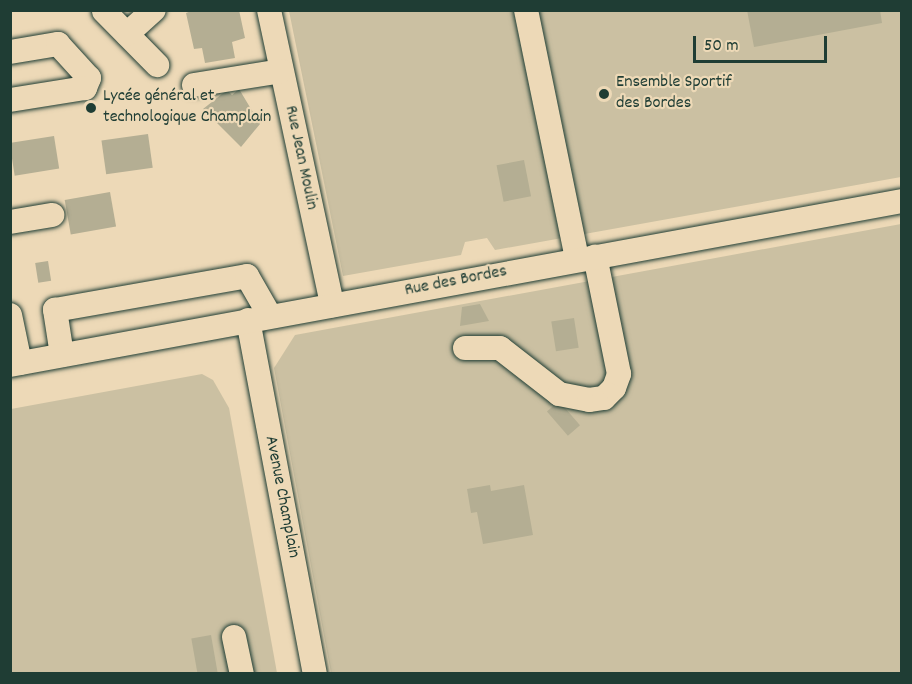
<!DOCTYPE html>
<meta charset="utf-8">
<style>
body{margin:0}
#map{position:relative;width:912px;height:684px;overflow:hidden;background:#edd9b7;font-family:Dekko,sans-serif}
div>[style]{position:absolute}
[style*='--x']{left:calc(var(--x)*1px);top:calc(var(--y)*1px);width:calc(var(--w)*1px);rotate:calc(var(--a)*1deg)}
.green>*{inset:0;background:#cbc0a2}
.building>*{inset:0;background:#b4ae93;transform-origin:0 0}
.roads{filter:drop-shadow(0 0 2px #1f3d34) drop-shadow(0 0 2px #1f3d34)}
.minor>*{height:24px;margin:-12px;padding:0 12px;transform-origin:12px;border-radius:12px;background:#edd9b7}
.dots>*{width:16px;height:16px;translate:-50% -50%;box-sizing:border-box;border:3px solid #edd9b7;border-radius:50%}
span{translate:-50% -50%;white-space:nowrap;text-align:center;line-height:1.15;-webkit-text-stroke:4.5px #edd9b7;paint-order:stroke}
.poi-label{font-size:18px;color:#1f3d34}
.left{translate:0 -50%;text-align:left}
.street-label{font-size:18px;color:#1f3d34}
.frame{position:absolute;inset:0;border:12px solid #1f3d34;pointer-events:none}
.scale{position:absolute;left:693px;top:36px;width:134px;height:27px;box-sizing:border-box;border:3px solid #1f3d34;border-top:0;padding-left:8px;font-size:18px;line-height:21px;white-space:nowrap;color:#1f3d34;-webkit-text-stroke:4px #edd9b7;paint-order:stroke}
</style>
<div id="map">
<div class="green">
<i style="clip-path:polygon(289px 11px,901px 11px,901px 177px,495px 250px,487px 238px,465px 242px,461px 255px,343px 276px)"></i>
<i style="clip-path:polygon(901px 224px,901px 673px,331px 673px,274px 368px,295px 335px)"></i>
<i style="clip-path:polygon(202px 374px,213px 380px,229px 408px,277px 673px,11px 674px,11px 409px)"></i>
</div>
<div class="building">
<i style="clip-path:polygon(194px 10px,239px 10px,245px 38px,232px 42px,235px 58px,205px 63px,202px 48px,194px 49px,186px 13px)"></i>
<i style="clip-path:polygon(747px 10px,880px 10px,882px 23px,754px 47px)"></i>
<i style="clip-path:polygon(239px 89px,260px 124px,241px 147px,203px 109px,227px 90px,232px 95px)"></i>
<i style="left:148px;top:134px;width:34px;height:47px;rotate:82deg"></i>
<i style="left:54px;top:136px;width:33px;height:45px;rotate:81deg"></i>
<i style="left:524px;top:160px;width:37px;height:28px;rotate:79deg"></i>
<i style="left:110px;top:192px;width:35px;height:46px;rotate:80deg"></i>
<i style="left:48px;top:261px;width:20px;height:13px;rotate:81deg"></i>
<i style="clip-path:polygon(480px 304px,489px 321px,460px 326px,462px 307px)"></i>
<i style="left:574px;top:318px;width:30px;height:23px;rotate:81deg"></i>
<i style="left:559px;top:401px;width:32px;height:16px;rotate:49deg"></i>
<i style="clip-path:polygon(490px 485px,491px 491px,524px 485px,533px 535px,483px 544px,477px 512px,471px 513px,467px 489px)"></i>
<i style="left:211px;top:635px;width:40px;height:20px;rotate:80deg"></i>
</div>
<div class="roads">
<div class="minor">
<i style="--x:269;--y:10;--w:302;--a:77.9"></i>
<i style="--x:526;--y:10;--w:254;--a:78.4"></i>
<i style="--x:104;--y:11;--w:76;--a:45.5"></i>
<i style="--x:127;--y:34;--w:36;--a:-42"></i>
<i style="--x:10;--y:52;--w:49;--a:-9.5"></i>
<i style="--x:58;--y:44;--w:46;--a:47.6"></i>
<i style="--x:89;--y:78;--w:11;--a:112"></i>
<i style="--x:85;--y:88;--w:76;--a:170.9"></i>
<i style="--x:194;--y:85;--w:88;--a:-9.1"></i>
<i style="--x:10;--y:222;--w:43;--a:-9.5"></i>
<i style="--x:10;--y:315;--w:49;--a:78.2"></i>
<i style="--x:248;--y:320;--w:360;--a:79.3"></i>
<i style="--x:465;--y:348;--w:35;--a:0"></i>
<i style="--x:500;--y:348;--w:75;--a:37.9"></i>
<i style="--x:559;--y:394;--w:31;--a:11"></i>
<i style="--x:589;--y:400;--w:15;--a:-8"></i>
<i style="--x:604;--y:398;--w:14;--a:-45"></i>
<i style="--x:614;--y:388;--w:15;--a:-70"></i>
<i style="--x:619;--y:374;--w:120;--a:-101.5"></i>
<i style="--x:62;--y:355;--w:46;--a:-98.8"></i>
<i style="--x:55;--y:310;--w:195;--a:-10"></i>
<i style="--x:247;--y:276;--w:46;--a:60.1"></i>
<i style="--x:10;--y:365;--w:907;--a:-10.42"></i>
<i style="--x:234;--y:637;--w:38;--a:78"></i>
</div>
</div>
<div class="dots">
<i style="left:604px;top:94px;background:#1f3d34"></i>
<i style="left:91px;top:108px;background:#1f3d34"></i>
</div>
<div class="poi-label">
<span class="left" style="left:616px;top:94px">Ensemble Sportif<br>des Bordes</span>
<span class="left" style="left:103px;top:108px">Lycée général et<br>technologique Champlain</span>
</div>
<div class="street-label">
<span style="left:300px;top:158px;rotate:78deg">Rue Jean Moulin</span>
<span style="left:456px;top:282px;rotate:-11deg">Rue des Bordes</span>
<span style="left:281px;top:497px;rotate:79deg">Avenue Champlain</span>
</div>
<div class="frame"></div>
<div class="scale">50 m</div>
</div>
